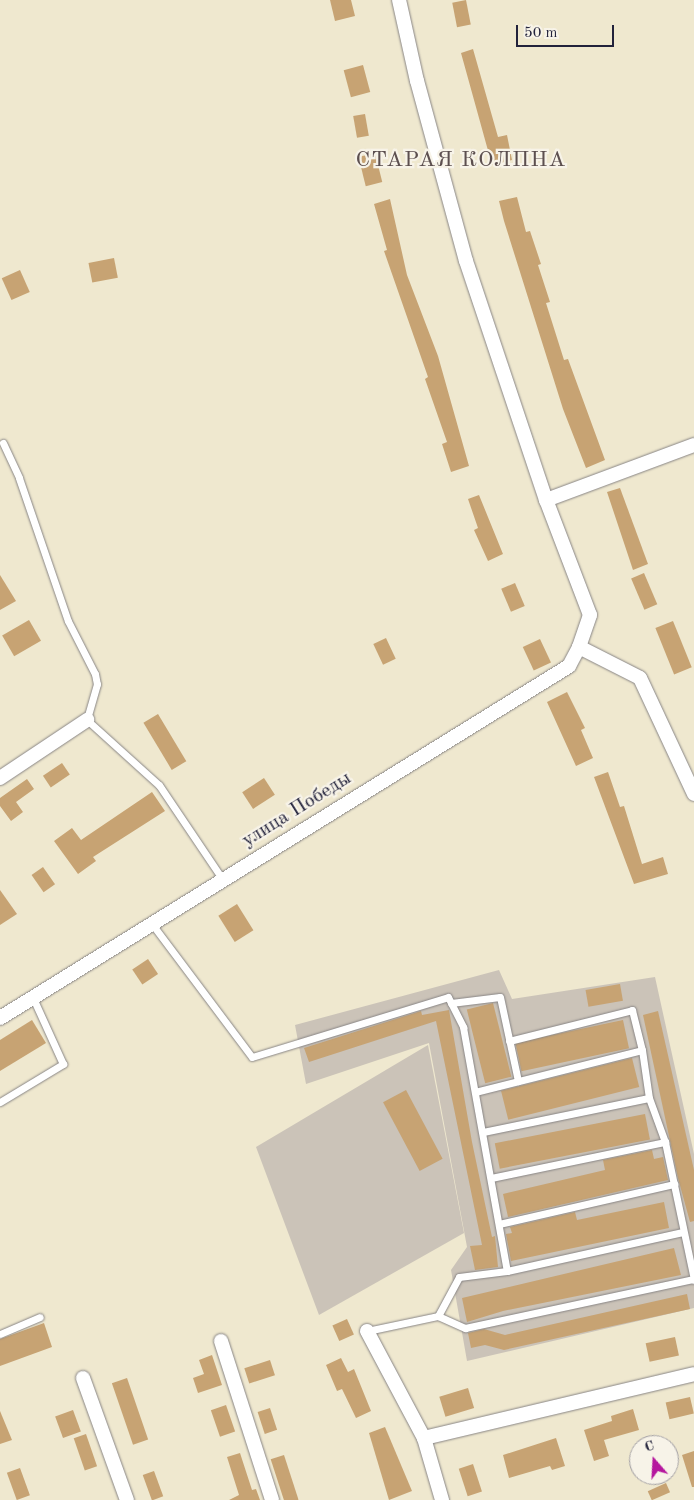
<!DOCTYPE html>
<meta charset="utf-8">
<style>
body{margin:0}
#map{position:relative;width:694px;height:1500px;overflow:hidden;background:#efe8cf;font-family:"Old Standard TT",serif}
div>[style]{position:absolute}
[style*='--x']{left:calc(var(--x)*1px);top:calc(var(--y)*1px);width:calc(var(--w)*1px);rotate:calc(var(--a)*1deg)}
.industrial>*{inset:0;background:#cbc3b8}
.building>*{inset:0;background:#c7a373;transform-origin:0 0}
.roads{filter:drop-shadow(0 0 1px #888585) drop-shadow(0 0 1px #888585)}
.lane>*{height:7px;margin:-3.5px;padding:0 3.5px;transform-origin:3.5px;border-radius:3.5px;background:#fff}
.street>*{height:14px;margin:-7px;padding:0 7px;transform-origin:7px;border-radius:7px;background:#fff}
span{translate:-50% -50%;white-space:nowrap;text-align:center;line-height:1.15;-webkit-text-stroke:4.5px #f7f3e8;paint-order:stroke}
.street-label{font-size:20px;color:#22223b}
.quarter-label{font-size:22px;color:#5c4f4f;letter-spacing:1px}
.north{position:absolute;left:629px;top:1435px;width:50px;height:50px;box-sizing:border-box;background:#f7f3e8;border:1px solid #a29fa3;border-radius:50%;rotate:341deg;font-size:14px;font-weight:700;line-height:20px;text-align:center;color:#22223b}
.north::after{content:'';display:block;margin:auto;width:18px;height:22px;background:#b5179e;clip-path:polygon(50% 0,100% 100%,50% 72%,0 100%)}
.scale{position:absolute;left:516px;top:25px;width:98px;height:22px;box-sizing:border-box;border:2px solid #22223b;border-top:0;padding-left:6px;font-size:15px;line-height:18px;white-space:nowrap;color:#22223b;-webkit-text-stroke:4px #f7f3e8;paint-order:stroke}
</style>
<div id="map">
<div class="industrial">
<i style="clip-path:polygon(499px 970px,512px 999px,655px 977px,694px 1154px,694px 1308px,467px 1361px,451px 1270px,467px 1247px,429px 1043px,306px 1084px,295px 1025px)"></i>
<i style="clip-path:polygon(428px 1045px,464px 1233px,319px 1315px,256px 1147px)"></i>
</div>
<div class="building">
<i style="clip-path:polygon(330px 0,351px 0,355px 16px,335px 21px)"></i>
<i style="left:466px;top:0;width:25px;height:14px;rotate:79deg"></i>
<i style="clip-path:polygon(473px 49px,498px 137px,507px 135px,512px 160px,492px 165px,461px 53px)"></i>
<i style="left:363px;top:65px;width:28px;height:20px;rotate:75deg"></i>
<i style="left:365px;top:114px;width:22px;height:12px;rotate:80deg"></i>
<i style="left:375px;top:153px;width:30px;height:17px;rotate:76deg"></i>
<i style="clip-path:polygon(517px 197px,526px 232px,530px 231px,541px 264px,538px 265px,550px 302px,546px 303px,564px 360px,568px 359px,605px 460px,586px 468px,563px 409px,504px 221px,499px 201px)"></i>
<i style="clip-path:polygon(390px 199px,407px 275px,438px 356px,469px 466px,451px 472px,442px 444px,447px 442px,425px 379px,428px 377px,384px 251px,387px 250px,374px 204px)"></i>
<i style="left:114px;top:258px;width:20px;height:26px;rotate:79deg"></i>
<i style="left:20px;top:270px;width:24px;height:20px;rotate:66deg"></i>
<i style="clip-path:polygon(620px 488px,648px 564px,633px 570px,607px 492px)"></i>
<i style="clip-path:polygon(479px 495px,503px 554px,488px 561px,474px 530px,478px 528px,468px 499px)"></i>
<i style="left:644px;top:573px;width:34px;height:14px;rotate:67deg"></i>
<i style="clip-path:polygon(0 575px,16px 601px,0 610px)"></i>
<i style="left:515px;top:583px;width:25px;height:15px;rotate:67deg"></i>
<i style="left:29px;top:620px;width:24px;height:31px;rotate:60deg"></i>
<i style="left:673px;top:621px;width:50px;height:19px;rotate:68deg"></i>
<i style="left:386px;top:638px;width:23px;height:14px;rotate:65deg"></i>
<i style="left:540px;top:639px;width:26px;height:19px;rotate:65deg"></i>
<i style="clip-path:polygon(567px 692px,585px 728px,581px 730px,593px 758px,576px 766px,547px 702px)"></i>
<i style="left:158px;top:714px;width:55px;height:17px;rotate:59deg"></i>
<i style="left:62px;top:763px;width:14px;height:23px;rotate:56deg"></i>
<i style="clip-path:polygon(608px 772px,620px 807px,624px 806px,642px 864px,663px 857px,668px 874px,634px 884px,594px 777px)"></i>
<i style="left:264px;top:778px;width:20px;height:26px;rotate:57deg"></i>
<i style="clip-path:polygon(27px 779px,34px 789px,16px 802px,23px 812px,11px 821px,0 806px,0 798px)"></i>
<i style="clip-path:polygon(152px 792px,165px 811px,93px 857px,96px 861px,78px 874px,54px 841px,72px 828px,81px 840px)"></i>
<i style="left:43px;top:867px;width:21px;height:14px;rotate:55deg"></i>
<i style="clip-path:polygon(0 890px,17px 914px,0 925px)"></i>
<i style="left:237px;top:904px;width:31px;height:22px;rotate:58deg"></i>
<i style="left:148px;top:959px;width:18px;height:19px;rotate:56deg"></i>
<i style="left:620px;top:984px;width:17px;height:35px;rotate:80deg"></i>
<i style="left:493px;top:1003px;width:76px;height:27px;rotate:76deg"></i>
<i style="clip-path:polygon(449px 1010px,472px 1142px,492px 1237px,495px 1236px,498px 1267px,475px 1270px,470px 1246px,482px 1245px,436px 1021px,309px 1062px,304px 1048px,421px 1011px,422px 1015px)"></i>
<i style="clip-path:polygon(658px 1011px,694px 1170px,694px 1221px,690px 1222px,678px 1178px,643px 1015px)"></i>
<i style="clip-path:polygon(32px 1020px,46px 1043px,0 1071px,0 1040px)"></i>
<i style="left:623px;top:1020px;width:29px;height:110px;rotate:78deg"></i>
<i style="left:632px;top:1058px;width:30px;height:135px;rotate:76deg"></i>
<i style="left:406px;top:1090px;width:78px;height:26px;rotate:62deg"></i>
<i style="left:645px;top:1114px;width:26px;height:153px;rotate:79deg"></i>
<i style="clip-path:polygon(652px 1150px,654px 1159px,663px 1157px,668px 1180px,508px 1217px,503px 1194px,605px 1170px,603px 1160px)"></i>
<i style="clip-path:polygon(664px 1202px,669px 1228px,511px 1261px,506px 1234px,512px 1233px,510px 1227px,575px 1212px,577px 1220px)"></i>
<i style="clip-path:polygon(674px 1248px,681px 1275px,503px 1311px,467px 1322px,462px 1298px)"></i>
<i style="clip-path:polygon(687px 1294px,690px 1309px,504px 1350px,485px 1345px,471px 1348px,468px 1333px,484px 1329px,505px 1335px)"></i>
<i style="left:347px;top:1319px;width:17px;height:16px;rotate:66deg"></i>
<i style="clip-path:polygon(44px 1323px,52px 1347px,0 1366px,0 1339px)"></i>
<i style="left:675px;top:1337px;width:19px;height:30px;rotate:78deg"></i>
<i style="clip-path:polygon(212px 1355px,222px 1385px,198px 1393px,193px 1378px,204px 1374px,199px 1360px)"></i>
<i style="clip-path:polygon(341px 1358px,348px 1372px,354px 1369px,371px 1411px,356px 1418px,342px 1389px,337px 1391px,326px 1365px)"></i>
<i style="left:270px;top:1360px;width:16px;height:27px;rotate:72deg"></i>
<i style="left:127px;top:1378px;width:65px;height:16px;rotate:71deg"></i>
<i style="left:468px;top:1388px;width:21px;height:30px;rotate:73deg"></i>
<i style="left:690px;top:1397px;width:17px;height:25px;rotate:77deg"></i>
<i style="left:226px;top:1405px;width:28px;height:16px;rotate:71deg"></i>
<i style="left:270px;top:1408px;width:23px;height:13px;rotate:72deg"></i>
<i style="clip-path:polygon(633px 1409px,639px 1430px,604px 1440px,609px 1456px,594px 1461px,584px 1430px,612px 1421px,611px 1416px)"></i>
<i style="left:73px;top:1410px;width:23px;height:19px;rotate:70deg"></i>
<i style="clip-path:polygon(0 1411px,12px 1440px,0 1444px)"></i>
<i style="clip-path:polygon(385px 1427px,412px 1491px,389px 1500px,369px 1433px)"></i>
<i style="left:86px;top:1434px;width:34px;height:13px;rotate:71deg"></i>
<i style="clip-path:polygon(556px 1438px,565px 1466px,552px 1470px,550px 1466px,509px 1478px,503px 1455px)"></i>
<i style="clip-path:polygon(694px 1451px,694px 1487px,692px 1487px,682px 1455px)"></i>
<i style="clip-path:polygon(240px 1453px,252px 1490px,256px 1489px,260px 1500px,229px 1500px,239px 1495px,227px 1457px)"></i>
<i style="left:284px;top:1455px;width:47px;height:14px;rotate:72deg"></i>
<i style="left:473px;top:1464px;width:29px;height:15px;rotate:72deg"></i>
<i style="left:20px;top:1468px;width:29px;height:14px;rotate:70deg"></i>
<i style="left:154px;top:1471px;width:27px;height:12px;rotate:70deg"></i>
<i style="left:666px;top:1483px;width:10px;height:20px;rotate:66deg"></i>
</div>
<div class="roads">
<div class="lane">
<i style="--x:3;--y:443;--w:38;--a:65"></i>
<i style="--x:19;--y:478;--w:151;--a:71.1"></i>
<i style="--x:68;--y:621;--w:59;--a:63"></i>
<i style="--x:95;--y:674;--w:10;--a:79"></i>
<i style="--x:97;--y:684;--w:37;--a:106"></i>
<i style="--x:87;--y:720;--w:97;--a:42.1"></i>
<i style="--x:159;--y:785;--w:115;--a:56"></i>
<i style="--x:152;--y:924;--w:166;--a:53.1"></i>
<i style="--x:252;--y:1057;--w:205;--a:-17"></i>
<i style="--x:448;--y:997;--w:34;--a:63"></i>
<i style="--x:463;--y:1027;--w:248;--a:79.8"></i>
<i style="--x:451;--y:1003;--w:49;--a:-7"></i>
<i style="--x:500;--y:997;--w:86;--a:77.9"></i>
<i style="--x:509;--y:1041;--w:127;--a:-14.1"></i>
<i style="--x:632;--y:1010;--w:41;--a:76"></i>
<i style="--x:475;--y:1092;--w:172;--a:-14.1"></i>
<i style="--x:642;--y:1050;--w:49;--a:81.7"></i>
<i style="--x:0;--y:1102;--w:74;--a:-31.1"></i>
<i style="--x:63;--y:1064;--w:72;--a:-114.4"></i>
<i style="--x:483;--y:1132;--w:169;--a:-11.6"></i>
<i style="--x:649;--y:1098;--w:47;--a:70"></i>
<i style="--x:665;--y:1142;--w:141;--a:78.1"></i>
<i style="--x:491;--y:1178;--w:178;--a:-11.7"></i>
<i style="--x:499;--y:1224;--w:180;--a:-12.9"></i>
<i style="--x:438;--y:1316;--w:30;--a:24"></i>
<i style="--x:465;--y:1328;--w:234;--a:-12.1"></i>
<i style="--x:367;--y:1331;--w:73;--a:-11.9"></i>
<i style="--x:438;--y:1316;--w:44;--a:-61.7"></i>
<i style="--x:459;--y:1277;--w:48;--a:-7.1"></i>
<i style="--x:507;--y:1271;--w:180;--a:-12.5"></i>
<i style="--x:0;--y:1334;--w:43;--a:-23"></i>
</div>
<div class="street">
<i style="--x:546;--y:500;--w:158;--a:-20.4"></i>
<i style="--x:579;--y:647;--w:68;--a:26.9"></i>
<i style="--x:640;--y:678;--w:128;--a:65"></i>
<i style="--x:0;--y:778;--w:105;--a:-33.7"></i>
<i style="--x:0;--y:1018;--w:669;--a:-31.74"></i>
<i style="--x:569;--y:666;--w:21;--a:-62"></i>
<i style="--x:579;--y:647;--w:34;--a:-71"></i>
<i style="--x:590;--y:615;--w:123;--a:-110.9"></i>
<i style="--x:546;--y:500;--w:252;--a:-108.5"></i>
<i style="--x:466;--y:261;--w:187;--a:-105.2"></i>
<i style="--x:417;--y:81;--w:83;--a:-102.5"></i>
<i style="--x:367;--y:1331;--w:121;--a:62"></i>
<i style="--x:424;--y:1438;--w:65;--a:73.8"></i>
<i style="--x:221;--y:1341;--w:167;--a:72.2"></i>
<i style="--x:83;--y:1378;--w:130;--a:70.2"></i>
<i style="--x:424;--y:1438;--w:277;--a:-13.3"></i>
</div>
</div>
<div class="street-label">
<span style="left:297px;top:810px;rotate:-32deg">улица Победы</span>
</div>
<div class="quarter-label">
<span style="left:461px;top:161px">СТАРАЯ КОЛПНА</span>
</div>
<div class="north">С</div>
<div class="scale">50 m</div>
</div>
